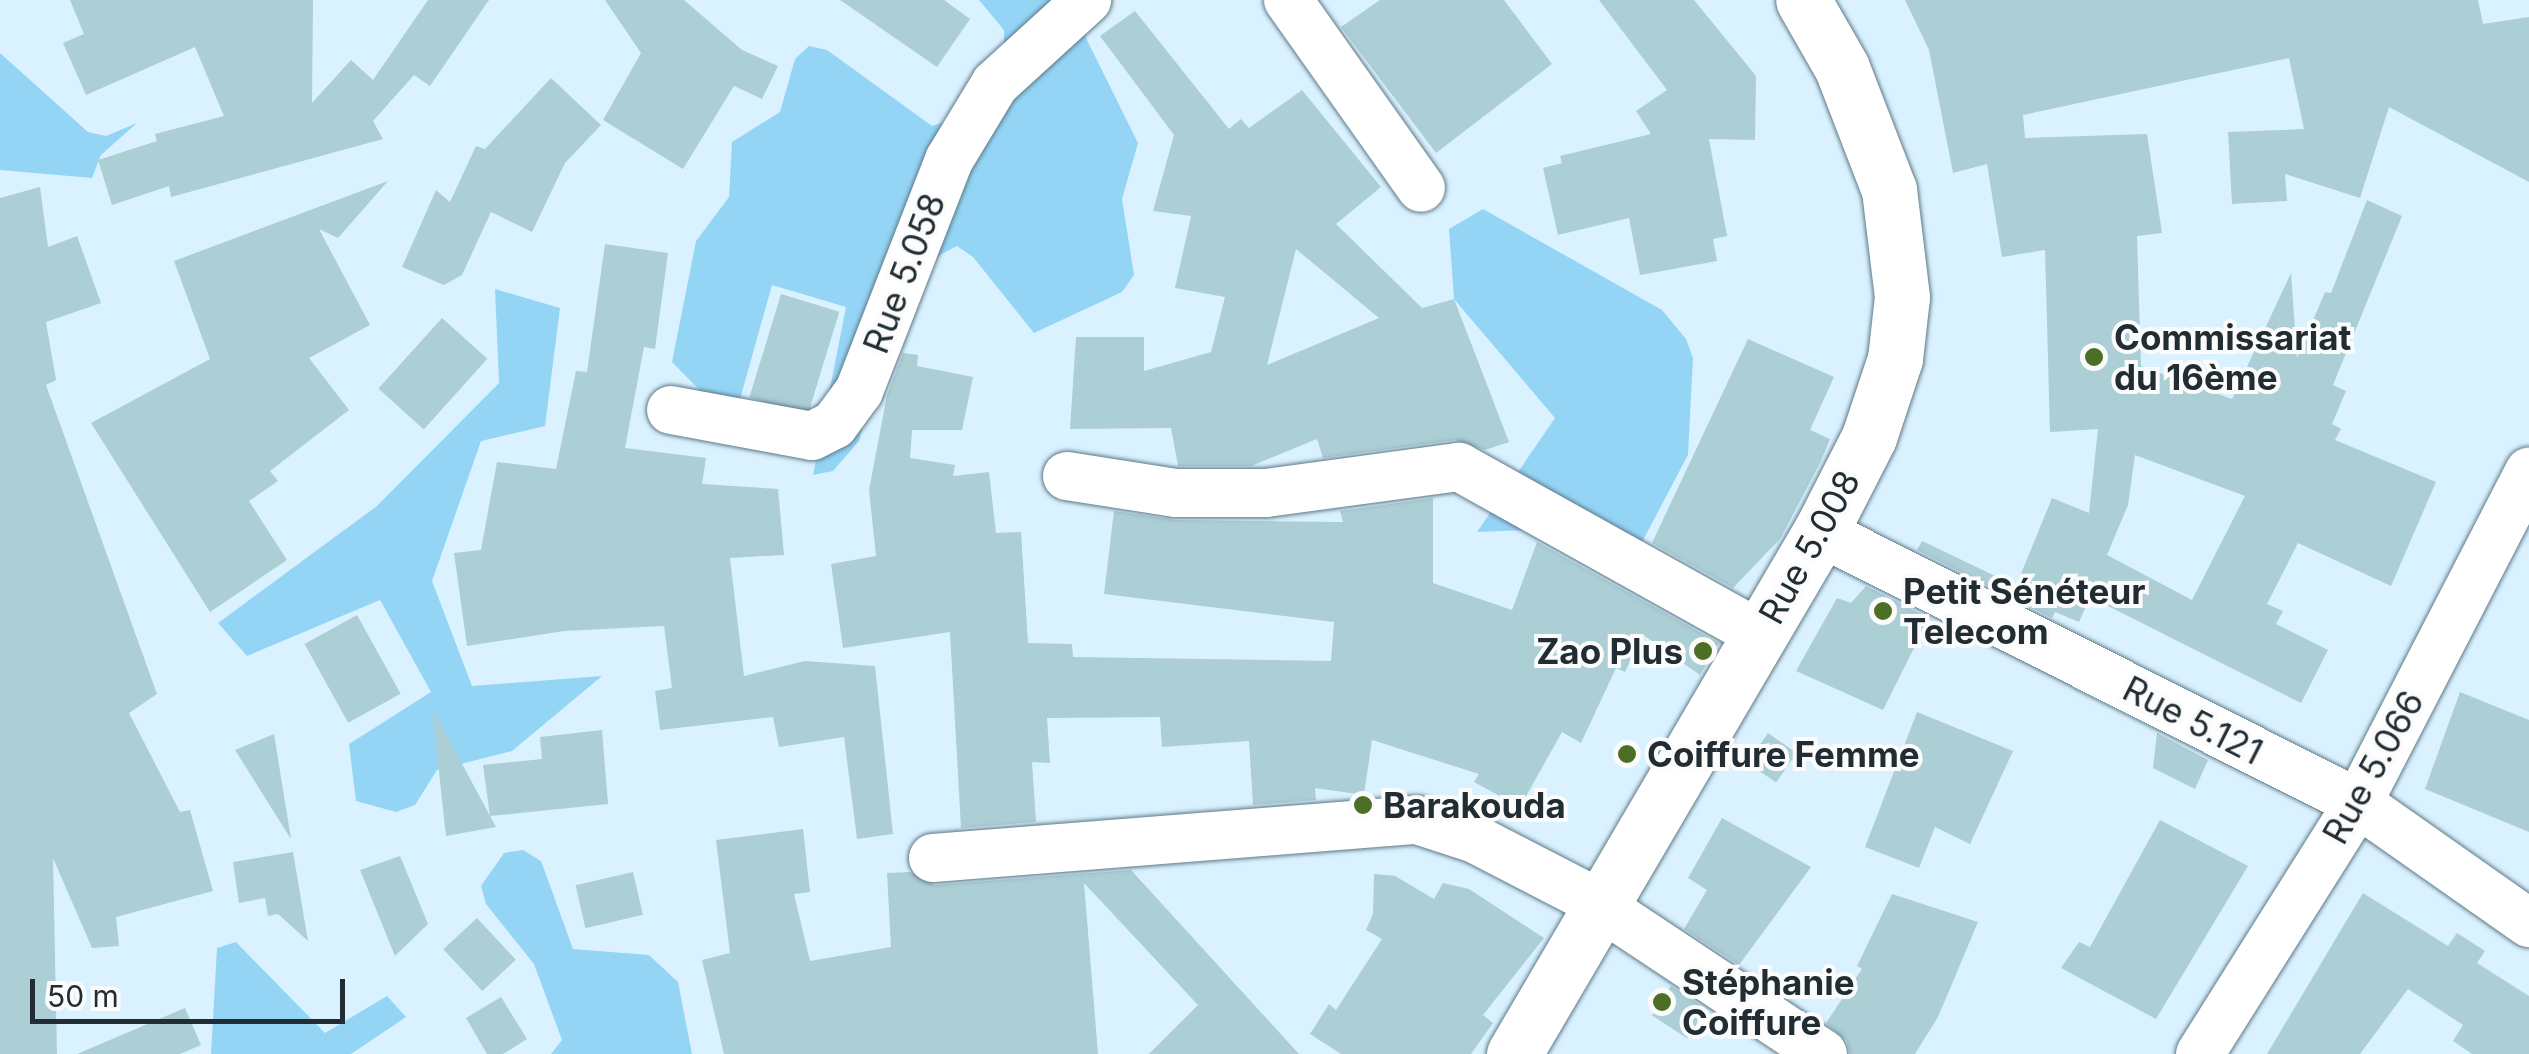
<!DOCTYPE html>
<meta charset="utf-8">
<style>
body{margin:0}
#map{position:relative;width:2529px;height:1054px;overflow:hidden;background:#daf2ff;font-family:Inter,sans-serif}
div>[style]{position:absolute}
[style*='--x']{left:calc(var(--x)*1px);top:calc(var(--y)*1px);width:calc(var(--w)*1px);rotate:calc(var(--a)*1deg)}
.green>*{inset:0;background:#94d5f6}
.building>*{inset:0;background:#acced5;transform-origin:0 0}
.roads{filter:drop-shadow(0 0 2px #5e7987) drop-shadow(0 0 2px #5e7987)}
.minor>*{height:48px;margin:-24px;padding:0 24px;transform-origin:24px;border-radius:24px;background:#fff}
.secondary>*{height:55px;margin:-27.5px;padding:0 27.5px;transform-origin:27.5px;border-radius:27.5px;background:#fff}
.dots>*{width:28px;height:28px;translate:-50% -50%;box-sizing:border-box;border:5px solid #fbfbfb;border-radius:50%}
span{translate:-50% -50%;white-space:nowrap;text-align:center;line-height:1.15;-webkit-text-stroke:8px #fbfbfb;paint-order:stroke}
.street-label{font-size:35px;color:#212d33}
.poi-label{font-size:35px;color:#212d33;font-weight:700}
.left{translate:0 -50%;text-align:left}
.right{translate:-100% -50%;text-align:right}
.scale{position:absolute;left:30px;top:979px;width:315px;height:45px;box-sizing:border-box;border:5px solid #212d33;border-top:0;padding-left:12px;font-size:30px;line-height:35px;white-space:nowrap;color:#212d33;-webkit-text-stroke:8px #fbfbfb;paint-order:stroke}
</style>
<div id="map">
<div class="green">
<i style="clip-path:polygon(979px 0,1107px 0,1087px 18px,1086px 38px,1138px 143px,1122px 199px,1134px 275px,1122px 292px,1034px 333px,973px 257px,957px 246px,940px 255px,895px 302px,859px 441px,833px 471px,813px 475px,846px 307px,772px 285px,733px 424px,672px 362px,696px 241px,729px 197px,732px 142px,780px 112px,795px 59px,809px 46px,827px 50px,932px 126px,968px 115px,1004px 69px,1004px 30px)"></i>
<i style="clip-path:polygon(0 53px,88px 132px,106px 136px,137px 123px,101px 155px,92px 178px,0 170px)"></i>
<i style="clip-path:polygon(1483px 209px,1662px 310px,1686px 339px,1693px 358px,1688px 455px,1632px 561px,1571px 528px,1477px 532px,1555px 418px,1454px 299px,1449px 229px)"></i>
<i style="clip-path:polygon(495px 289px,560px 308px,545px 426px,481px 441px,432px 581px,472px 686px,602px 676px,512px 751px,437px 770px,415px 805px,396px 812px,356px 801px,349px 744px,431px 692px,380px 600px,247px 656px,218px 623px,377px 506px,499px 383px)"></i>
<i style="clip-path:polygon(523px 850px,541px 861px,573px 949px,649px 955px,678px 982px,692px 1054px,551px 1054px,562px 1040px,534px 964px,486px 904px,481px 886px,504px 853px)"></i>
<i style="clip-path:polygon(236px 942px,325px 1033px,387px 996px,406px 1017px,351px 1054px,211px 1054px,217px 948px)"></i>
</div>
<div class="building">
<i style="clip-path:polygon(70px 0,313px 0,312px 103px,351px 60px,373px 80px,428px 0,489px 0,430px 86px,414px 75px,373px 121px,383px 139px,171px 197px,169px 186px,112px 205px,98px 160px,157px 141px,155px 134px,224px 116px,195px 47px,86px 95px,63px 43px,84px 34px)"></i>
<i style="clip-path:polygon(605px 0,684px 0,742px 50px,778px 66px,762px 99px,734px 86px,683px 169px,603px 120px,641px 53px)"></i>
<i style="clip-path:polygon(840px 0,944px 0,970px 19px,937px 67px)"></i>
<i style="clip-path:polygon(1380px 0,1504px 0,1552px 64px,1436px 153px,1341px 27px)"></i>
<i style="clip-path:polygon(1599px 0,1694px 0,1756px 76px,1755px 140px,1709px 139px,1727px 236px,1713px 239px,1717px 261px,1640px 275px,1629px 218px,1558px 235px,1543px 168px,1562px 163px,1560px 156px,1651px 134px,1636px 111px,1667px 90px)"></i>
<i style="clip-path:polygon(evenodd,1905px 0,2478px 0,2483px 24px,2529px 17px,2529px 182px,2389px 107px,2360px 198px,2285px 174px,2287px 201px,2232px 204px,2228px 132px,2304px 129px,2289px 58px,2023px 115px,2025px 138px,2147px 134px,2162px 233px,2137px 236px,2141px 366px,2232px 399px,2291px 273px,2297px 358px,2325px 292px,2331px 293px,2367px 200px,2402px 216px,2333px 385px,2346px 391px,2332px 424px,2341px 429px,2335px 440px,2436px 482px,2391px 586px,2298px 543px,2267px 604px,2283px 611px,2276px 624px,2328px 650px,2301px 703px,2090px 597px,2079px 622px,2055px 612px,2052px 618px,1917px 550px,1922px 541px,2016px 586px,2052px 498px,2089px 513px,2098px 429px,2050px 432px,2045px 250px,2002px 257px,1987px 164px,1953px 173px,1929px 50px,1905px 0,2135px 455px,2245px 496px,2192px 600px,2107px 555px,2128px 505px,2135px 455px)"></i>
<i style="clip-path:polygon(evenodd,1135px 11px,1229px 129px,1241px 119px,1249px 128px,1302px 90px,1381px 187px,1336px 224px,1422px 308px,1454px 299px,1509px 442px,1485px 450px,1455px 440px,1323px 458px,1317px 439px,1251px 466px,1178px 466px,1171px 428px,1070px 429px,1076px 337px,1144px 337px,1144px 371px,1211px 352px,1225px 297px,1175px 288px,1191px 216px,1153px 211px,1174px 135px,1100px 36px,1135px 11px,1296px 249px,1379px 318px,1267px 365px,1296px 249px)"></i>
<i style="clip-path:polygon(551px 78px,601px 125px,565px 163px,532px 232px,491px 212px,462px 275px,444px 285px,402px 267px,436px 190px,450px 202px,476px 146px,485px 149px)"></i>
<i style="clip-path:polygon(388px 181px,338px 238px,319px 229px,370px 325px,309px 358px,349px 410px,270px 471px,278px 481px,249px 501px,287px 560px,210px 612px,91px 423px,210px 359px,174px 261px)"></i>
<i style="clip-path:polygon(40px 187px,48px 247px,77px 236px,101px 303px,46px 322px,56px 380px,46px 385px,157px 694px,129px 713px,180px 812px,190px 810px,213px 891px,116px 917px,119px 946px,92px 948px,53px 858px,57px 1054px,0 1054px,0 198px)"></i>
<i style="clip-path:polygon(605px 244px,668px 253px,655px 349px,644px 347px,625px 448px,706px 458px,702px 484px,778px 489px,784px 555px,730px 558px,744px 676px,805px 661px,875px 666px,893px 834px,857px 839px,844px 737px,779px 747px,773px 717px,660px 730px,655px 691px,672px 688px,664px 626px,564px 631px,467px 646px,454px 553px,481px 550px,497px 462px,556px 469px,576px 371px,587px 372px)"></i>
<i style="left:781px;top:294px;width:61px;height:108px;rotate:17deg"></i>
<i style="left:442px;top:318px;width:61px;height:95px;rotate:42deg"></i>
<i style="clip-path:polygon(1748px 339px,1834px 377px,1810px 430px,1830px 439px,1820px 463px,1780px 539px,1733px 588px,1652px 543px)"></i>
<i style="clip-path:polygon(903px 353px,918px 355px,917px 366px,973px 377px,962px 430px,912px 430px,910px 458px,955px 465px,953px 476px,989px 472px,996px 533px,1021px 532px,1028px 643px,1072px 644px,1073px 657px,1331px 661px,1334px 622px,1104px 594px,1114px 511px,1176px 520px,1343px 522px,1340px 511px,1433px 498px,1433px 583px,1512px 610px,1537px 542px,1719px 643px,1700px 675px,1642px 634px,1625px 672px,1616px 668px,1581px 743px,1562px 732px,1520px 807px,1474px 782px,1479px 774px,1372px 740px,1364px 795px,1315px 788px,1316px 800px,1253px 805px,1249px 741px,1162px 747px,1160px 717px,1047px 718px,1050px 763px,1032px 762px,1036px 822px,961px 828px,950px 632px,843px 648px,831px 564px,876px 556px,869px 490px,887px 395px)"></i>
<i style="clip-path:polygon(1866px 586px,1929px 618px,1883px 710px,1796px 671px,1837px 598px,1851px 603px)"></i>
<i style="left:357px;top:615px;width:90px;height:60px;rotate:61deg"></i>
<i style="clip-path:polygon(2460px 692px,2529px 720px,2529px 832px,2425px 789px)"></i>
<i style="clip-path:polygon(432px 708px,496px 827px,446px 836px)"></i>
<i style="clip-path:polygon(1917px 712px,2013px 751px,1970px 844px,1935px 827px,1919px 868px,1865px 847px)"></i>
<i style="clip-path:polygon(602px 730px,608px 804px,490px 816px,483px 765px,542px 759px,540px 737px)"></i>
<i style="left:1768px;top:733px;width:35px;height:36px;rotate:35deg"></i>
<i style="clip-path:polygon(2157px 733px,2208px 760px,2195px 789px,2153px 768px)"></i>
<i style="clip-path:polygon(274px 734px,291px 839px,235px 750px)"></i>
<i style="clip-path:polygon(1722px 818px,1811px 867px,1739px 965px,1684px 929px,1707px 890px,1688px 878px)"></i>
<i style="clip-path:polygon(2160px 820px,2248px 866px,2156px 1019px,2061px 968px,2079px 942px,2090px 947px)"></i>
<i style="clip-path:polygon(803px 829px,810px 892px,794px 894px,810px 961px,891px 947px,887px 873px,910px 872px,935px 885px,1131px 870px,1299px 1054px,1149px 1054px,1198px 1005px,1084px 883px,1098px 1054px,724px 1054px,702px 960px,730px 953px,716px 840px)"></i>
<i style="clip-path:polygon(293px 852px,308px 941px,278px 914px,268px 916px,265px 898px,239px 903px,233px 862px)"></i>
<i style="clip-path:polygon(400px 856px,428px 924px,395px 956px,360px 870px)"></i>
<i style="left:633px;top:872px;width:44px;height:59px;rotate:77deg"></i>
<i style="clip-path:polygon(1374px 874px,1395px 876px,1434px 899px,1443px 883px,1469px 889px,1544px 938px,1483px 1015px,1493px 1023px,1471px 1054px,1341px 1054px,1310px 1034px,1329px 1004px,1336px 1010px,1382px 939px,1366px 930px,1373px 914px)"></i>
<i style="clip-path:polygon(2363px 893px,2448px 946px,2457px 933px,2485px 951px,2477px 963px,2529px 996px,2529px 1054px,2472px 1054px,2453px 1041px,2463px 1025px,2408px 989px,2360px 1054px,2267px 1054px)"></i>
<i style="clip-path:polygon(1892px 894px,1978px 922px,1938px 1017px,1915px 1054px,1850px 1054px,1847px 1041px,1826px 1023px,1862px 969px,1857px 966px)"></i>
<i style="left:477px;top:918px;width:57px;height:46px;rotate:47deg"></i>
<i style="left:1671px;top:986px;width:42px;height:35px;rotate:33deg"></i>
<i style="clip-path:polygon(501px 997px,527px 1039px,503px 1054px,487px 1054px,466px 1018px)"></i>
<i style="clip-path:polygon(185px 1008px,201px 1045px,180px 1054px,77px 1054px)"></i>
</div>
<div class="roads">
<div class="minor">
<i style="--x:1288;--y:0;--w:230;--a:54.7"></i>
<i style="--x:671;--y:410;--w:143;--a:10.4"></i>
<i style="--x:812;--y:436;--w:25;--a:-27"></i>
<i style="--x:834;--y:425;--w:42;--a:-53.7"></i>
<i style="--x:859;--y:391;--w:248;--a:-68.7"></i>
<i style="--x:949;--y:160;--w:89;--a:-58.8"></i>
<i style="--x:995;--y:84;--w:125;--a:-42.4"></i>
<i style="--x:1067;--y:476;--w:110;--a:8.9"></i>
<i style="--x:1176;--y:493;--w:90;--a:0"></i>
<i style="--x:1266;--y:493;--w:195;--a:-7.7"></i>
<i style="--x:1459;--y:467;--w:346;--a:29.1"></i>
<i style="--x:1842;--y:543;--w:578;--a:26.74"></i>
<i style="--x:2358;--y:803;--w:209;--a:35.1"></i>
<i style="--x:933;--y:858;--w:485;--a:-4.5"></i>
<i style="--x:1417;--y:820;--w:61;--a:18.1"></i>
<i style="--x:1475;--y:839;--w:144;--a:27.3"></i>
<i style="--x:1623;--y:921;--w:240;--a:33.6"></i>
<i style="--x:2200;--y:1054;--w:297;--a:-57.8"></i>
<i style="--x:2358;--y:803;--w:373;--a:-62.7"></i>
</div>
<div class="secondary">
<i style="--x:1514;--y:1054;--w:609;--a:-59.6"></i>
<i style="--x:1822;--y:529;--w:103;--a:-62.9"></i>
<i style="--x:1869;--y:437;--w:82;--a:-71.6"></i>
<i style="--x:1895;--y:359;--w:62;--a:-83.6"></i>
<i style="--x:1902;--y:297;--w:108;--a:-96.9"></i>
<i style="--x:1889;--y:190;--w:131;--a:-111.1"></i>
<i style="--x:1842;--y:68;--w:78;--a:-119.8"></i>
</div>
</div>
<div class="dots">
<i style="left:2094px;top:357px;background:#4c6e25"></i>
<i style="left:1883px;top:611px;background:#4c6e25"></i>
<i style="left:1703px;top:651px;background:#4c6e25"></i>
<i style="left:1627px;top:754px;background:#4c6e25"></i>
<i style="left:1363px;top:805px;background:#4c6e25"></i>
<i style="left:1662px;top:1002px;background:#4c6e25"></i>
</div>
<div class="street-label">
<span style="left:904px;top:273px;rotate:-69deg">Rue 5.058</span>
<span style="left:1809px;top:547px;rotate:-61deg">Rue 5.008</span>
<span style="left:2193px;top:720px;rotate:27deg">Rue 5.121</span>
<span style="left:2373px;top:767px;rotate:-61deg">Rue 5.066</span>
</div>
<div class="poi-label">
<span class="left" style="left:2114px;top:357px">Commissariat<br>du 16ème</span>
<span class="left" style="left:1903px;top:611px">Petit Sénéteur<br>Telecom</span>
<span class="right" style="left:1683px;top:651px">Zao Plus</span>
<span class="left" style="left:1647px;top:754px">Coiffure Femme</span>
<span class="left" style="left:1383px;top:805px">Barakouda</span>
<span class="left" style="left:1682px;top:1002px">Stéphanie<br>Coiffure</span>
</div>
<div class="scale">50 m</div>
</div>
